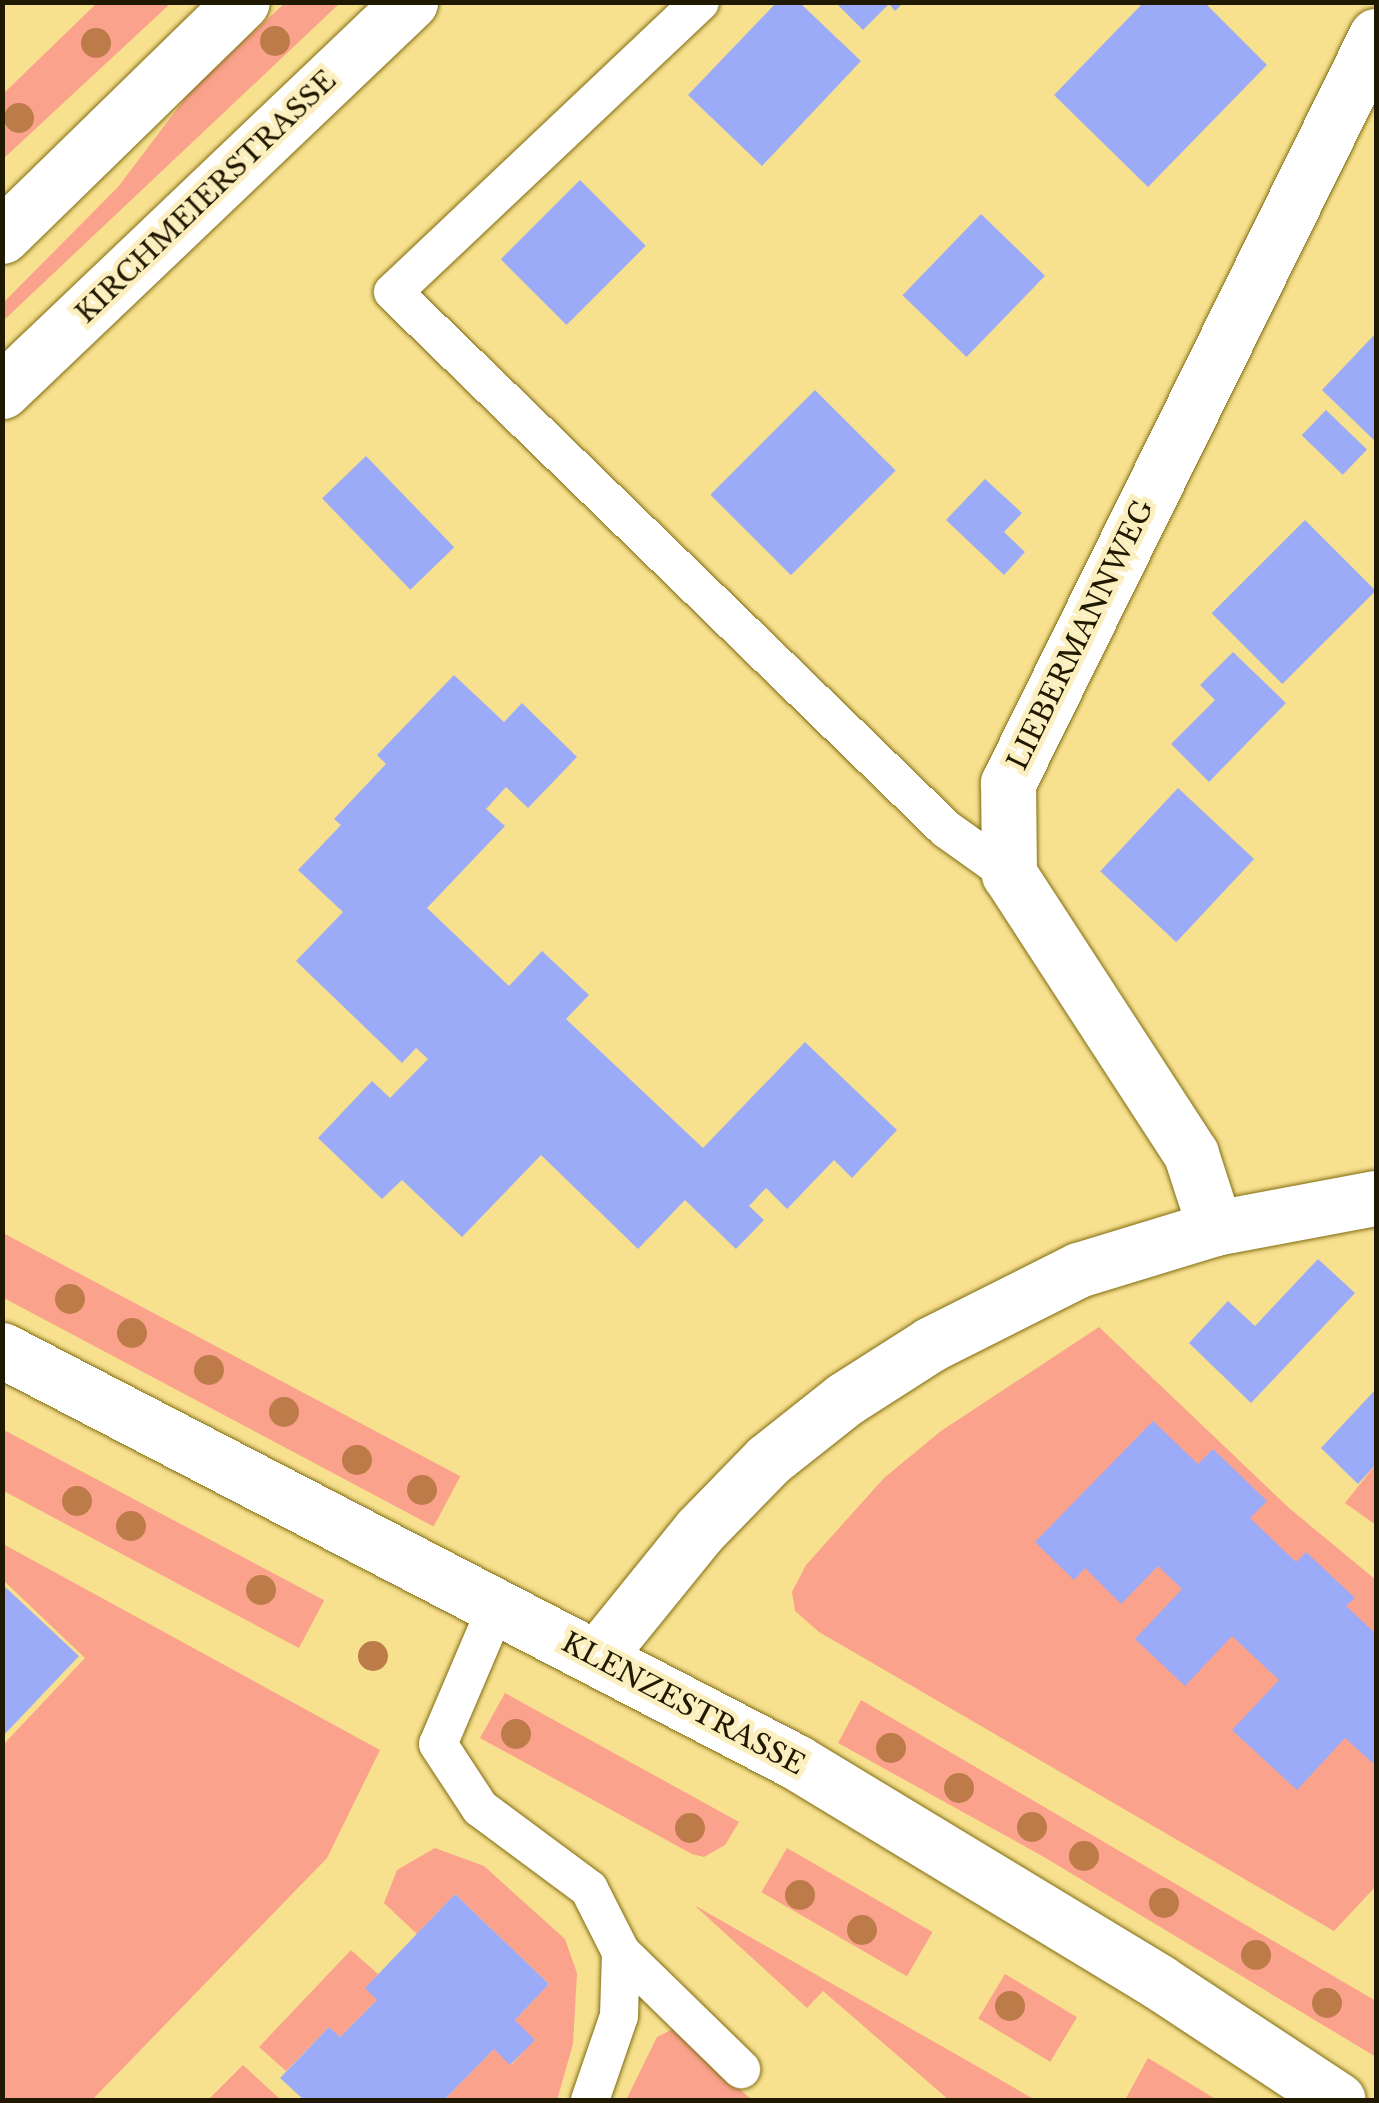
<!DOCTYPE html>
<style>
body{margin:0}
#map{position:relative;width:1379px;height:2103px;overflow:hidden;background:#f7e18f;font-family:"Libre Baskerville",serif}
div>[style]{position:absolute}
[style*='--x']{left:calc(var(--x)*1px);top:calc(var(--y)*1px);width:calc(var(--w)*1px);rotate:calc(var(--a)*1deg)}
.green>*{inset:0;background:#faa28c;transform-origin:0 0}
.building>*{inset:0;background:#9cabf7;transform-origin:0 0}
.roads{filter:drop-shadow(0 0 2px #816c11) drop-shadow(0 0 2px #816c11)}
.service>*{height:38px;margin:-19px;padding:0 19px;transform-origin:19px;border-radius:19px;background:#fff}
.minor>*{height:55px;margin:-27.5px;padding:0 27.5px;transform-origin:27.5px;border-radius:27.5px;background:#fff}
.tertiary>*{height:55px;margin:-27.5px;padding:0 27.5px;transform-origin:27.5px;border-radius:27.5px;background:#fff}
.secondary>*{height:55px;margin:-27.5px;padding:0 27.5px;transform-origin:27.5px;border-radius:27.5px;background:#fff}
.trees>*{width:30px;height:30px;margin:-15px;border-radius:50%;background:#bd7b49}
span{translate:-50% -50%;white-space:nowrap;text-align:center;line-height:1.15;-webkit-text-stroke:10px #fcefbf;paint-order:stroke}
.street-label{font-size:28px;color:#1f1901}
.frame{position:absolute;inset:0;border:5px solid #1f1901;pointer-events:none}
</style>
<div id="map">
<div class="green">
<i style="clip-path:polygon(97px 3px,171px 3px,3px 159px,3px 94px)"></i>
<i style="clip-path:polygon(285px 3px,340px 3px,3px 321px,3px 303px,118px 187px,193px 88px)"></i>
<i style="left:3px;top:1233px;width:518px;height:57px;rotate:28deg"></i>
<i style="clip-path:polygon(1099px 1327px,1289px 1508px,1376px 1580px,1376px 1886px,1334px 1931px,819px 1632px,795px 1611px,792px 1592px,806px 1565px,884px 1478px,941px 1431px)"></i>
<i style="left:2px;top:1429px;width:365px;height:54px;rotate:28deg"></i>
<i style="clip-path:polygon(1376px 1464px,1376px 1525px,1345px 1503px)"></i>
<i style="clip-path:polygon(3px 1544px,380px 1750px,327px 1858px,92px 2100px,3px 2100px,3px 1745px,85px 1658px,3px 1580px)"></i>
<i style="clip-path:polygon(505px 1693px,739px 1822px,725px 1845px,704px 1857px,692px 1854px,480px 1738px)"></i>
<i style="clip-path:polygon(861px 1700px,1376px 2001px,1376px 2057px,1044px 1857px,838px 1743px)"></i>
<i style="clip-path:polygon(435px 1848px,484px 1866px,565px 1939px,577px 1973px,573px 2044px,557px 2100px,444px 2100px,494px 2049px,511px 2065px,534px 2040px,515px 2020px,549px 1984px,455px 1894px,417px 1934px,384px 1903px,397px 1870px)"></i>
<i style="left:787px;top:1848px;width:168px;height:51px;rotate:30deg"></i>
<i style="clip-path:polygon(694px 1905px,987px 2072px,1035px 2100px,949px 2100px,823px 1991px,807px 2008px)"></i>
<i style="clip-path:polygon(351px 1950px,378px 1974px,366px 1988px,377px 2000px,340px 2037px,329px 2027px,286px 2071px,259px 2047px)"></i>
<i style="left:1005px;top:1974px;width:84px;height:52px;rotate:31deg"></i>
<i style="clip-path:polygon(673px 2029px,752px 2100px,626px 2100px,657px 2037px)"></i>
<i style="clip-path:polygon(1148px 2058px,1217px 2100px,1125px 2100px)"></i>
<i style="clip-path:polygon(243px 2065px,281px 2100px,208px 2100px)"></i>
</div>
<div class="building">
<i style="clip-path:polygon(777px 2px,799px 2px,861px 61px,762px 166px,688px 95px)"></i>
<i style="clip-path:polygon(835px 2px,904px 2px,895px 11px,889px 4px,863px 30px)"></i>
<i style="clip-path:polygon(1144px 2px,1204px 2px,1267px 65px,1148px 187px,1054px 95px)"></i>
<i style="left:580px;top:180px;width:93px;height:112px;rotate:45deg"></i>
<i style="left:981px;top:214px;width:89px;height:113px;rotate:44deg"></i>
<i style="clip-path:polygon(1376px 333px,1376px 442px,1322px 390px)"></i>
<i style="left:815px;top:390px;width:114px;height:148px;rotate:45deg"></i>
<i style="left:1326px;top:410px;width:57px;height:35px;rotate:44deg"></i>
<i style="left:366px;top:456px;width:127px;height:61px;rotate:46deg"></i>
<i style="clip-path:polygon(985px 479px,1022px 513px,1004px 532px,1025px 552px,1004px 575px,946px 520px)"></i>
<i style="left:1305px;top:520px;width:100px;height:132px;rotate:45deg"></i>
<i style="clip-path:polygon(1233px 652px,1286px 703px,1209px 782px,1171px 744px,1215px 700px,1200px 685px)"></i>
<i style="clip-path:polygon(454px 675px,504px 722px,522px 703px,577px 757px,528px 808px,506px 787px,486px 809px,505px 826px,427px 908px,509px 986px,542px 951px,589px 995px,566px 1019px,703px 1148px,805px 1042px,897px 1130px,852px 1178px,834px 1160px,787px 1209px,766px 1188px,749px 1206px,764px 1220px,736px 1249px,685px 1200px,638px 1249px,541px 1155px,462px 1237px,402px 1180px,382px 1199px,318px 1138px,372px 1081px,390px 1098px,428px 1059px,416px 1048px,402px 1063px,296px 961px,343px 912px,298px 870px,341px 825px,334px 819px,386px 764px,377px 755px)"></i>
<i style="left:1178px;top:788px;width:104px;height:114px;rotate:43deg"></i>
<i style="clip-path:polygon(1318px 1259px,1355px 1293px,1251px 1403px,1189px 1343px,1228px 1301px,1255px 1326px)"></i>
<i style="clip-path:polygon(1376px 1389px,1376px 1464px,1358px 1484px,1321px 1448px)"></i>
<i style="clip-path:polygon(1153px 1421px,1198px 1464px,1213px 1449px,1267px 1501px,1250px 1518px,1296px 1562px,1306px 1552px,1355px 1598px,1346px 1606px,1376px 1634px,1376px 1766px,1345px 1738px,1297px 1790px,1232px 1730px,1279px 1680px,1232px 1636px,1185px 1686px,1135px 1639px,1182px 1589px,1158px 1566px,1121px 1604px,1085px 1568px,1074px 1580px,1035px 1542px)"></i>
<i style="clip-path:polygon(2px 1584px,79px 1656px,2px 1737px)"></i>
<i style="clip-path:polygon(455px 1894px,549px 1984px,515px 2020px,535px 2040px,510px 2065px,494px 2049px,444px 2100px,304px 2100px,280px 2078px,329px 2027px,340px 2037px,377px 2000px,365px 1988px)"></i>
</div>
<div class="roads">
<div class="service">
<i style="--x:700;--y:2;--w:422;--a:136.6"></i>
<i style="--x:393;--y:292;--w:771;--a:44.16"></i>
<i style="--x:946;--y:829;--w:77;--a:35.5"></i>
<i style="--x:497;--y:1606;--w:150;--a:113.1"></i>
<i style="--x:438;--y:1744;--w:77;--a:56.7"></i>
<i style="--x:480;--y:1808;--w:136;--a:36.6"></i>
<i style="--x:589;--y:1889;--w:71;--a:63.1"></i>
<i style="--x:621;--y:1952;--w:64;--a:91.8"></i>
<i style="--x:619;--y:2016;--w:89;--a:109"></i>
<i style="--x:621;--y:1952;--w:168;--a:44.3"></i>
</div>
<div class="minor">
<i style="--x:1215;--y:1228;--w:78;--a:-108"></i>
<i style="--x:1191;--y:1154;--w:334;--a:-123"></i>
<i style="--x:1009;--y:874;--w:91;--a:-90.6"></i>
<i style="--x:1008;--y:783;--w:833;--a:-63.77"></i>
<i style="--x:597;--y:1657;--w:162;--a:-51"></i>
<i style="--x:699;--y:1531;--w:99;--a:-45.8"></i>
<i style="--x:768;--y:1460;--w:98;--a:-38.4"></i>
<i style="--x:845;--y:1399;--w:102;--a:-32.6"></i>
<i style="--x:931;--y:1344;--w:165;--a:-26.7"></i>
<i style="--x:1078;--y:1270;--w:143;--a:-17"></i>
<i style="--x:1215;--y:1228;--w:164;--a:-10.6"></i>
</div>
<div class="tertiary">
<i style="--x:2;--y:1350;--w:895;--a:27.42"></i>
<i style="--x:796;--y:1762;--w:424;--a:31.2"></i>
<i style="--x:1159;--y:1982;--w:214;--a:33.4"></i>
</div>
<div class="secondary">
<i style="--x:2;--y:236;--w:335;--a:-44.3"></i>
<i style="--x:2;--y:391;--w:564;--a:-43.63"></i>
</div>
</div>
<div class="trees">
<i style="left:275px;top:41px"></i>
<i style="left:96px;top:43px"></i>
<i style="left:19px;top:118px"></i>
<i style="left:70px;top:1299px"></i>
<i style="left:132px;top:1333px"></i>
<i style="left:209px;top:1370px"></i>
<i style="left:284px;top:1412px"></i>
<i style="left:357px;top:1460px"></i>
<i style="left:422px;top:1490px"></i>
<i style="left:77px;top:1501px"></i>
<i style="left:131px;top:1526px"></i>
<i style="left:261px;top:1590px"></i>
<i style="left:373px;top:1656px"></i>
<i style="left:516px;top:1734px"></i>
<i style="left:891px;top:1748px"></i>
<i style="left:959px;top:1788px"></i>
<i style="left:1032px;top:1827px"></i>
<i style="left:690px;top:1828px"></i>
<i style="left:1084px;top:1856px"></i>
<i style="left:800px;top:1895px"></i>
<i style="left:1164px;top:1903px"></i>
<i style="left:862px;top:1930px"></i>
<i style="left:1256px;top:1955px"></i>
<i style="left:1327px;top:2003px"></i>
<i style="left:1010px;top:2006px"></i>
</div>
<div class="street-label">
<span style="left:206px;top:197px;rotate:-44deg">KIRCHMEIERSTRASSE</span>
<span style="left:1081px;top:635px;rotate:-64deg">LIEBERMANNWEG</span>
<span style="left:683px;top:1704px;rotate:28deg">KLENZESTRASSE</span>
</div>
<div class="frame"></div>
</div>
